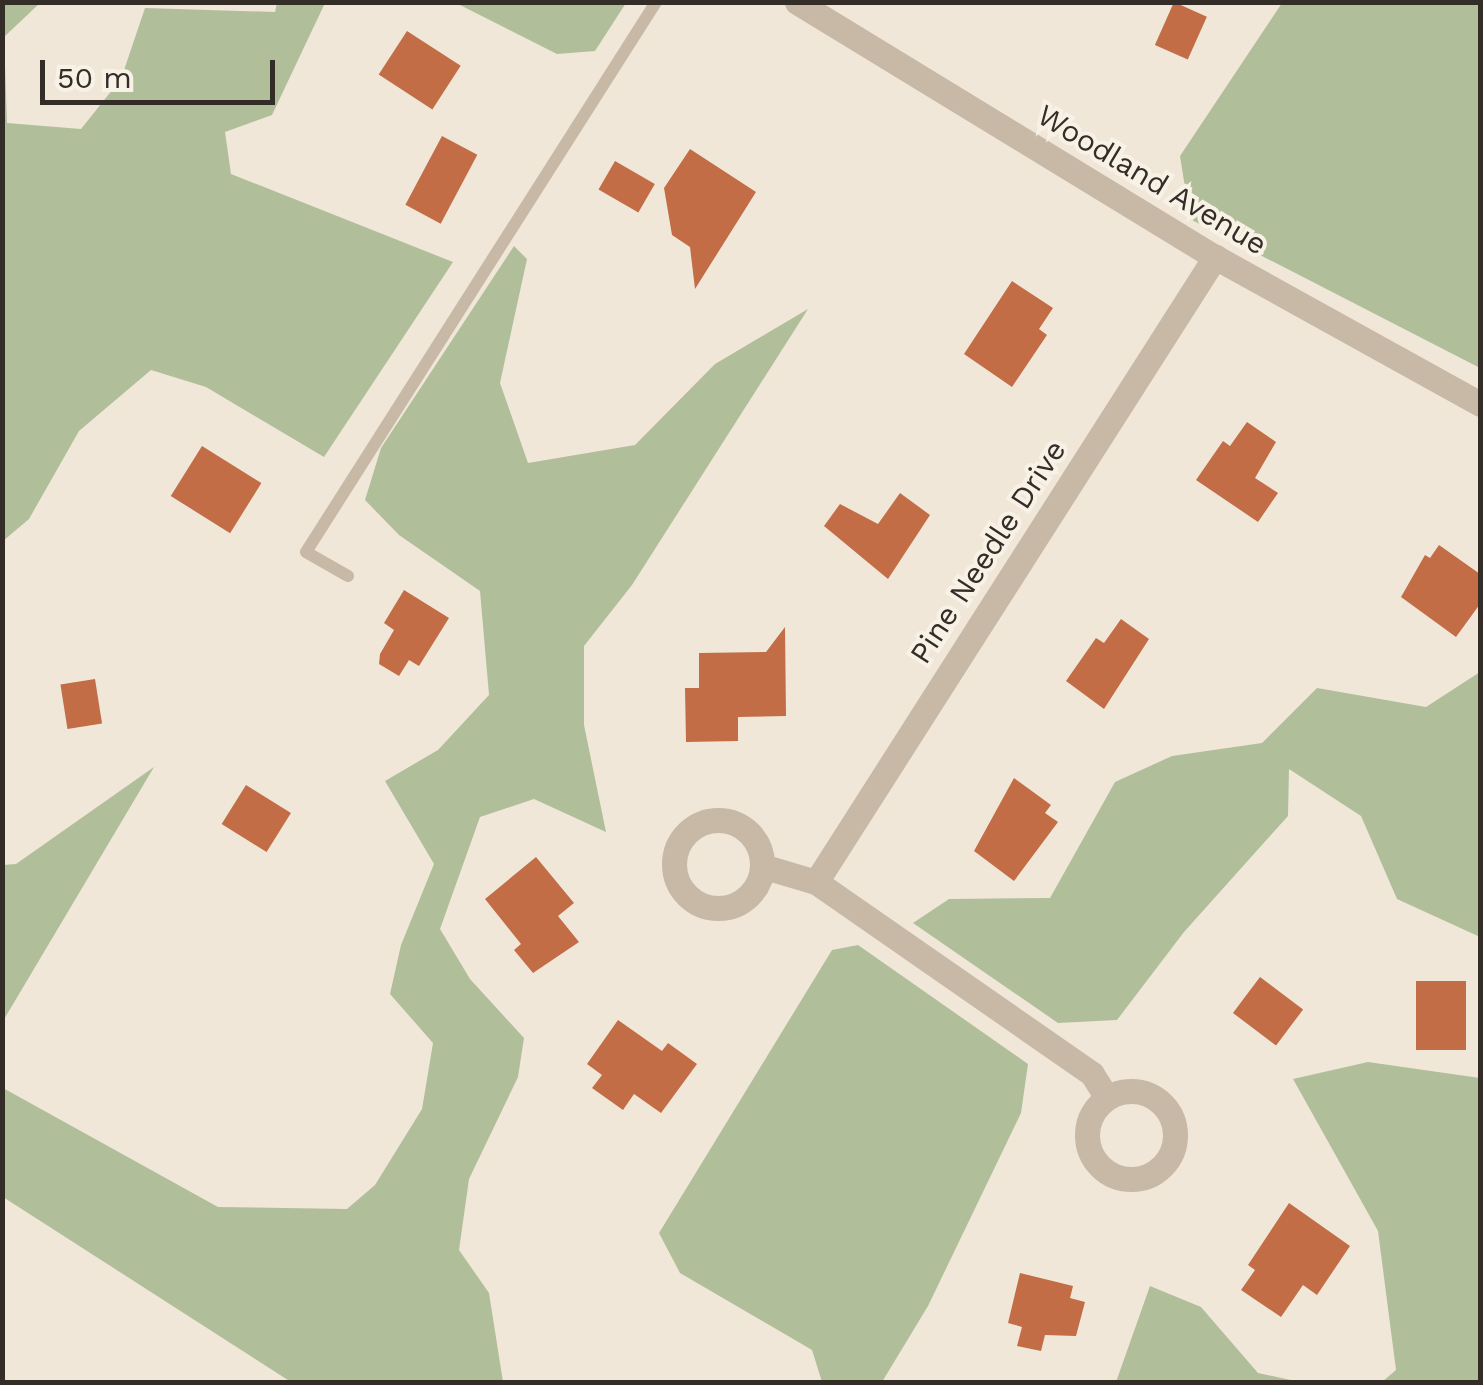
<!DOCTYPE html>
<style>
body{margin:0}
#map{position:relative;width:1483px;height:1385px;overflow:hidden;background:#f0e7d9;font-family:"Work Sans",sans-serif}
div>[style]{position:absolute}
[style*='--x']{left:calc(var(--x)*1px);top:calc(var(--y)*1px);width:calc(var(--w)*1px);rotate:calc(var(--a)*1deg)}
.green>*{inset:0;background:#b0bf9a}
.building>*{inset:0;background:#c26d46;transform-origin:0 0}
.lane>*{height:12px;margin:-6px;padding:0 6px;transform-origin:6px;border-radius:6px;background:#c8b8a6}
.street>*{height:25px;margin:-12.5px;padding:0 12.5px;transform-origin:12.5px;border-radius:12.5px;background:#c8b8a6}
.street>.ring{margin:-12.5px;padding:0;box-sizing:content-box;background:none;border:25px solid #c8b8a6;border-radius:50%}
span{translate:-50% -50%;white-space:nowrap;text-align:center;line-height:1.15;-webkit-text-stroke:8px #f8f1e6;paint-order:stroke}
.street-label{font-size:30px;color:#342c27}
.frame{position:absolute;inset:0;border:5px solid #342c27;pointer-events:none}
.scale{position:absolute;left:40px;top:60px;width:235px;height:45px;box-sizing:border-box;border:5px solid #342c27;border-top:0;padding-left:12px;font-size:30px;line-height:35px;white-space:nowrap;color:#342c27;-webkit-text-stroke:8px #f8f1e6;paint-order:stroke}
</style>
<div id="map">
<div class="green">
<i style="clip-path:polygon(3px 2px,40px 3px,4px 37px,7px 123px,81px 129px,121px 79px,145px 8px,275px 12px,277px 3px,325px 3px,272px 115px,225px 132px,231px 174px,453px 262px,324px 457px,206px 387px,151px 370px,79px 431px,29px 519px,3px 541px)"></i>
<i style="clip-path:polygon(456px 3px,626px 3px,595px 51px,557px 54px)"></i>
<i style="clip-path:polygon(1282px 3px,1480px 3px,1480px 368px,1190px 219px,1180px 156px)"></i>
<i style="clip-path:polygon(514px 246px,527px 259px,500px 383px,528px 463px,635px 445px,715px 364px,808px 309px,632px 585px,584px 646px,584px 725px,606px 832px,534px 799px,480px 817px,440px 929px,470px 979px,524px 1038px,518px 1077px,469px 1179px,459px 1250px,489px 1293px,503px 1382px,291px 1382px,3px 1197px,3px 1088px,218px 1207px,347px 1209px,375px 1185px,422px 1109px,433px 1043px,390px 994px,401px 945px,434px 864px,385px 781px,438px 750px,489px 695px,480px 591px,399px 535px,365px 500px,381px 448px)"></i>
<i style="clip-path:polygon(1480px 672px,1480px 937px,1397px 899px,1361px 816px,1289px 769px,1288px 816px,1184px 932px,1117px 1020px,1058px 1023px,913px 923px,949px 899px,1050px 898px,1115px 782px,1172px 756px,1262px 743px,1317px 688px,1426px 707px)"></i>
<i style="clip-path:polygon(154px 767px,3px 1021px,3px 865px,16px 864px)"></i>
<i style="clip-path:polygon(858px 945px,1028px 1064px,1021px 1113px,928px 1306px,882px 1382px,822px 1382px,812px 1350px,680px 1273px,659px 1233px,832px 950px)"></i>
<i style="clip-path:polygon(1368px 1062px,1480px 1078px,1480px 1382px,1382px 1382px,1396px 1370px,1378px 1231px,1293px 1079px)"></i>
<i style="clip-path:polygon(1150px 1286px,1201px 1307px,1258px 1373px,1300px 1382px,1116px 1382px)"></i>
</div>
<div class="building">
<i style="left:1174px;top:2px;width:36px;height:47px;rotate:24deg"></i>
<i style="left:407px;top:31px;width:64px;height:52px;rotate:33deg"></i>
<i style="left:442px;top:136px;width:40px;height:78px;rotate:28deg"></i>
<i style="clip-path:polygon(690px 149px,756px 192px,695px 289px,690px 247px,672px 235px,664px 188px)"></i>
<i style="left:615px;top:161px;width:46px;height:33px;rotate:30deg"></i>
<i style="clip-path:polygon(1012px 281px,1053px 308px,1039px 329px,1047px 335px,1012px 387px,964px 354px)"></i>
<i style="clip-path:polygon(1247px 422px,1276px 442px,1255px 478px,1278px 493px,1258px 522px,1196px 480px,1223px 441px,1230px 446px)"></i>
<i style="left:202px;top:446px;width:70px;height:59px;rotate:32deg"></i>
<i style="clip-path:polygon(900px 493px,930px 515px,888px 579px,824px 526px,840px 504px,878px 524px)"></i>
<i style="clip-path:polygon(1439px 545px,1480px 574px,1480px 604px,1456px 637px,1401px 597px,1425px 555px,1430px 558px)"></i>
<i style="clip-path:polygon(404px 590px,449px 618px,419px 666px,409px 660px,399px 676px,379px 664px,380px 654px,394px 630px,384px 623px)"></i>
<i style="clip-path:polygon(1121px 619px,1149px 639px,1104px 709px,1066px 681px,1096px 638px,1104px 643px)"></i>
<i style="clip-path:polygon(785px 627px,786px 716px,738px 717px,738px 741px,686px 742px,685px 688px,699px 688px,699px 653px,766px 652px)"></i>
<i style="left:95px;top:679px;width:45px;height:35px;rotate:81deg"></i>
<i style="clip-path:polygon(1014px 778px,1051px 805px,1045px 813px,1058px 822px,1014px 881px,974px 851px)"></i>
<i style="left:246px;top:785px;width:53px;height:46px;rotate:32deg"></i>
<i style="clip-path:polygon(536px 857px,574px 903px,558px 916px,579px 942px,533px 973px,514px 950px,521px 944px,485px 899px)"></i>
<i style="left:1260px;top:977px;width:54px;height:45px;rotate:37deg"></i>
<i style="left:1416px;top:981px;width:50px;height:69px"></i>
<i style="clip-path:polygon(618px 1020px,662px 1051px,668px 1043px,697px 1064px,661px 1113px,634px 1094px,623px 1110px,592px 1088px,602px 1075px,587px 1064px)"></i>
<i style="clip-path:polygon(1289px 1203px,1350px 1246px,1317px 1295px,1303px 1285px,1281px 1317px,1241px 1290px,1255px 1270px,1248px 1265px)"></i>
<i style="clip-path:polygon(1020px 1273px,1073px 1286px,1070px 1298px,1085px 1302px,1076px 1336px,1045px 1335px,1041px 1351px,1017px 1346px,1022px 1327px,1008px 1323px)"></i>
</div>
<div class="lane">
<i style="--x:348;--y:576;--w:48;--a:-150.3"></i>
<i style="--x:306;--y:552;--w:652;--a:-57.53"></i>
</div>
<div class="street">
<i style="--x:797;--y:2;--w:490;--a:31.4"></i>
<i style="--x:1215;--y:257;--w:303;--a:29"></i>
<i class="ring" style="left:674px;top:820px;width:63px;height:63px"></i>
<i style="--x:762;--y:866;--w:56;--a:16.5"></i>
<i style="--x:816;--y:882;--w:336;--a:34.8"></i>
<i style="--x:1092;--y:1074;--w:28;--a:58"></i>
<i style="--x:816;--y:882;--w:742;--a:-57.45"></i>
<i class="ring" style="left:1087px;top:1091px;width:63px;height:63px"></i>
</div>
<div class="street-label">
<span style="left:1152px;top:180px;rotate:31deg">Woodland Avenue</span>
<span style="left:988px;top:552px;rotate:-57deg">Pine Needle Drive</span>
</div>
<div class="frame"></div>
<div class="scale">50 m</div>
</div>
